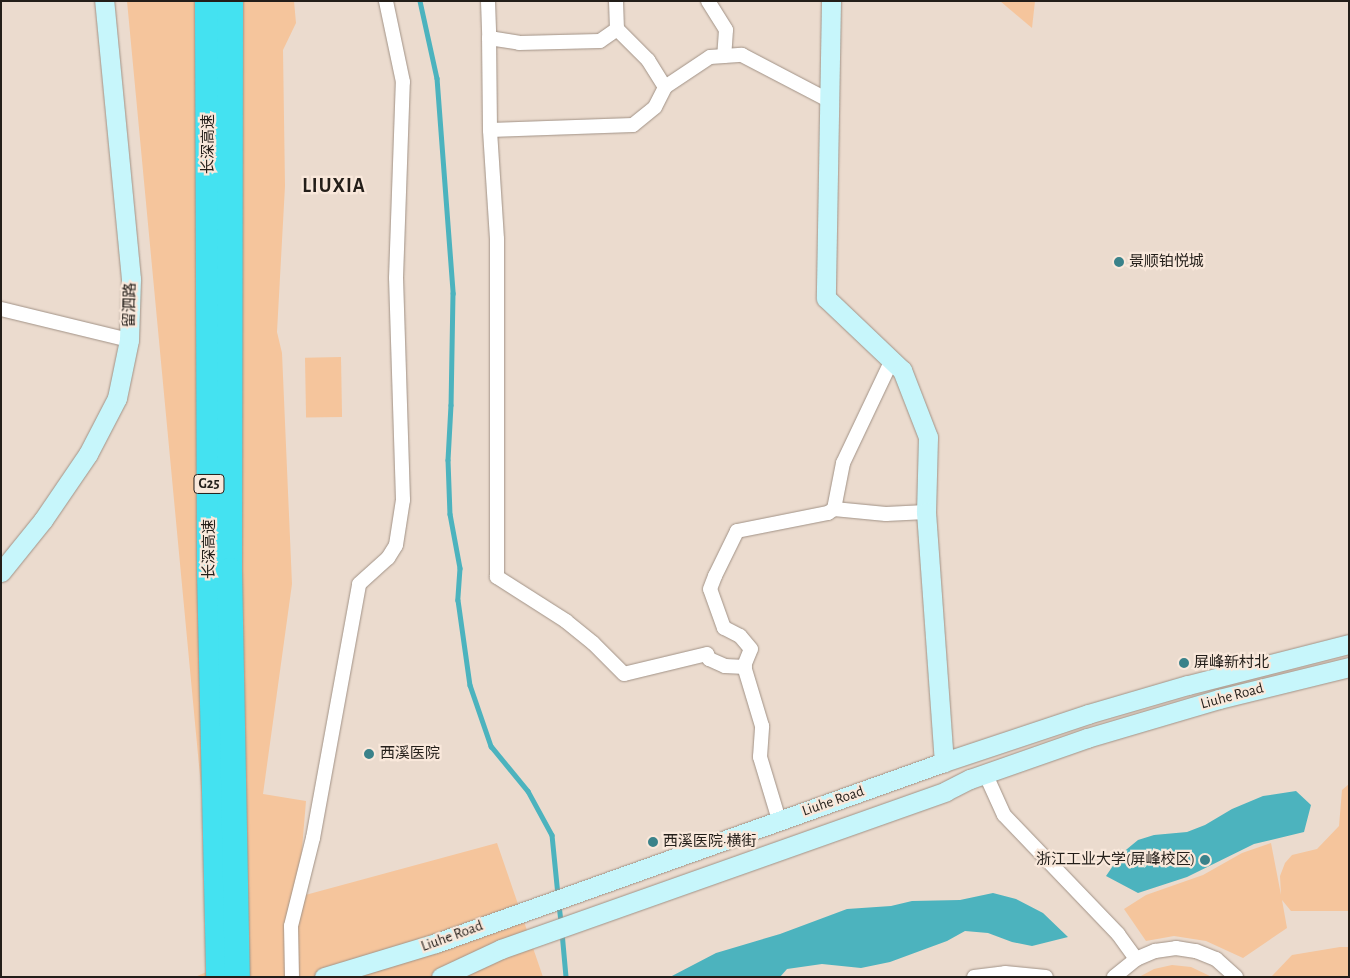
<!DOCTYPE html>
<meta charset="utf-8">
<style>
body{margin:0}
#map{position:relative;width:1350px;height:978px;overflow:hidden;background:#ebdbce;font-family:"Alegreya Sans","Noto Sans SC",sans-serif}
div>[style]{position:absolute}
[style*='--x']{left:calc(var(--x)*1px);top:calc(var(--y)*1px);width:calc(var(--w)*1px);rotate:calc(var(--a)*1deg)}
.green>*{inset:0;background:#f5c59c;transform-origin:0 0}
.water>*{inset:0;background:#4cb3be}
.stream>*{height:4.5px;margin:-2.25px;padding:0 2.25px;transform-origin:2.25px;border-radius:2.25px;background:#4cb3be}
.roads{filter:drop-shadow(0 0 1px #a19286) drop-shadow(0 0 1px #a19286)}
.street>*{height:14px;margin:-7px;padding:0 7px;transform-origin:7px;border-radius:7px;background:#fff}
.secondary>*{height:19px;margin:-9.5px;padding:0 9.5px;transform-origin:9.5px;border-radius:9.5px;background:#c7f6fb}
.highway>*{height:25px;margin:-12.5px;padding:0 12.5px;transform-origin:12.5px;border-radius:12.5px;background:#44e2f1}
.dots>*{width:14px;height:14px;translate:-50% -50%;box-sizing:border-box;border:2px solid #f9e8db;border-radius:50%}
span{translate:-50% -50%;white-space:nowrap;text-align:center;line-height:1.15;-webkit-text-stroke:4.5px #f9e8db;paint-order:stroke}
.shield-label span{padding:1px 4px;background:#f9e8db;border:1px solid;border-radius:4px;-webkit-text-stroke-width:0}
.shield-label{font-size:14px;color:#231e19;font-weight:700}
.street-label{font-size:15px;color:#231e19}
.poi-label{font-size:15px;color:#231e19}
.left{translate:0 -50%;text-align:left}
.right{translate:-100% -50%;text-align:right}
.district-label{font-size:20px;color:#231e19;font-weight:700;letter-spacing:1px}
.frame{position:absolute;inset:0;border:2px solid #231e19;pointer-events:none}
</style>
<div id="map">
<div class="green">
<i style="clip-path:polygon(127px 1px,294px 1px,296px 23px,283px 50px,285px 186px,277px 332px,282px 353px,292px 584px,263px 794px,306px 801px,298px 897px,497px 843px,543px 977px,195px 977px,218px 967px)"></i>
<i style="clip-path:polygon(1000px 1px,1035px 1px,1032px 28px)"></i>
<i style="left:341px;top:357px;width:60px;height:36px;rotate:89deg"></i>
<i style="clip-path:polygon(1349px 784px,1349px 911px,1291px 911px,1282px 900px,1287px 928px,1243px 958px,1206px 941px,1174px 936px,1146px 941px,1124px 909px,1146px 895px,1203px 875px,1242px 853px,1271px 843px,1281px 895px,1280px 876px,1285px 863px,1292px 855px,1317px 849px,1339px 826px,1342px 790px)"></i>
<i style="clip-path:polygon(1340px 947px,1349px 947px,1349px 977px,1271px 977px,1292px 955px)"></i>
<i style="clip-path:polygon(1172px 965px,1191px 967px,1212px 977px,1139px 977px,1154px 969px)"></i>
</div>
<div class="water">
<i style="clip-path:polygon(1296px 791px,1311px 805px,1304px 832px,1254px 844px,1187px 877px,1138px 893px,1106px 876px,1121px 854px,1138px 840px,1154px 835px,1187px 832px,1205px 825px,1232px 809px,1263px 796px)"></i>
<i style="clip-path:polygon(993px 893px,1016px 899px,1043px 913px,1068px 937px,1032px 946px,1012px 942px,988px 933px,965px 931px,947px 941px,890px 962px,861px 968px,822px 964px,787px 969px,780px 977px,670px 977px,716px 953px,780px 934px,847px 909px,891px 906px,912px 901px,960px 900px)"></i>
</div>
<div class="stream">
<i style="--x:420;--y:1;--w:79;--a:77.6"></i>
<i style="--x:437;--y:78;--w:216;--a:85.7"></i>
<i style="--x:453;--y:293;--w:112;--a:91"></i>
<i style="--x:451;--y:405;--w:55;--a:93.1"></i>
<i style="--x:448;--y:460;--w:54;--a:87.9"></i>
<i style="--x:450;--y:514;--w:55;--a:79.5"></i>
<i style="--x:460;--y:568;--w:32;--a:94"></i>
<i style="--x:458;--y:600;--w:86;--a:82"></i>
<i style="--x:470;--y:685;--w:65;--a:71"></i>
<i style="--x:491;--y:746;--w:58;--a:50.6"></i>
<i style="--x:528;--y:791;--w:50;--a:61.4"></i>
<i style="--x:552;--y:835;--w:60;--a:84.3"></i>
<i style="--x:559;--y:905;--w:17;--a:83"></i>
<i style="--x:562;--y:932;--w:45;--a:84.9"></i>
</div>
<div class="roads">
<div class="street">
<i style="--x:488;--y:1;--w:37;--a:88"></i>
<i style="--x:616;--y:1;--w:28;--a:88"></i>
<i style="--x:617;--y:29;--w:44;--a:45"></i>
<i style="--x:648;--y:60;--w:32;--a:58"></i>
<i style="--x:708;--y:1;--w:34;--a:58"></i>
<i style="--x:726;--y:30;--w:26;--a:94"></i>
<i style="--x:490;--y:130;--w:92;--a:-90.6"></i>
<i style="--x:489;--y:38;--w:30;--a:9"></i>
<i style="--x:519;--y:43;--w:81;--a:-1.4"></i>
<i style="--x:600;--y:41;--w:21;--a:-35"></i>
<i style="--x:1;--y:309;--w:132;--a:13.6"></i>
<i style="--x:834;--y:509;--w:47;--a:-78.9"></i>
<i style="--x:843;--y:463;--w:114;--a:-64.6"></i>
<i style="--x:745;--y:667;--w:20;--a:-177"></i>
<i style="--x:725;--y:666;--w:17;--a:-156"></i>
<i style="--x:709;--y:659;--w:5;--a:-112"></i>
<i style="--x:707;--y:654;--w:85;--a:166.5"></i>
<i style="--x:624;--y:674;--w:44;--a:-135"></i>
<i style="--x:593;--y:643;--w:35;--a:-141"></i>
<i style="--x:566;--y:621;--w:82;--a:-147.5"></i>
<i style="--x:497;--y:577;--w:338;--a:-90"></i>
<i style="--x:497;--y:239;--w:109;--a:-93.7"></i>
<i style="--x:490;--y:130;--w:143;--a:-2"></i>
<i style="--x:633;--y:125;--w:28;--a:-39"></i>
<i style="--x:655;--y:107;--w:22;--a:-63"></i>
<i style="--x:665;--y:87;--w:54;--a:-33.7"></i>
<i style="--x:710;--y:57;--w:32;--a:-4"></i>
<i style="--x:742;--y:55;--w:99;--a:27.6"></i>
<i style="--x:985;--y:773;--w:46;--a:65.7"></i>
<i style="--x:1004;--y:815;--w:165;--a:46.2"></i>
<i style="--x:1118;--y:934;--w:31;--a:54"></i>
<i style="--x:779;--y:820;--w:66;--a:-106.8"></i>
<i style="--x:760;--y:757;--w:31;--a:-86"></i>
<i style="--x:762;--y:726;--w:63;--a:-106.7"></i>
<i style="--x:744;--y:666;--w:18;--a:-68"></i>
<i style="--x:751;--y:649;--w:17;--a:-130"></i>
<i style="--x:740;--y:636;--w:18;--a:-153"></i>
<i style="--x:724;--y:628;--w:41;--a:-109.7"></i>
<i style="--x:710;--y:589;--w:14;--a:-69"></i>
<i style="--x:715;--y:576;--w:50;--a:-63.9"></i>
<i style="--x:737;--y:531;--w:93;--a:-11.2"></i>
<i style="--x:828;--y:513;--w:7;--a:-34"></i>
<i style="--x:834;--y:509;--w:52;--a:5.5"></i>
<i style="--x:886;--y:514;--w:40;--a:-2.9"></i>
<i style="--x:292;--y:977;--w:51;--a:-91.1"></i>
<i style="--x:291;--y:926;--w:91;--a:-76"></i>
<i style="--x:313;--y:838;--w:258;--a:-79.7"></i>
<i style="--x:359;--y:584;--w:39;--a:-42"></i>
<i style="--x:388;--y:558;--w:15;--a:-58"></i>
<i style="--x:396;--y:545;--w:46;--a:-81.2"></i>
<i style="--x:403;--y:500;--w:222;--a:-91.8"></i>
<i style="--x:396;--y:278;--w:196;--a:-88"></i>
<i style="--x:403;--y:82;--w:83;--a:-101.9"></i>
<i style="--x:974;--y:977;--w:31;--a:-7"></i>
<i style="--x:1005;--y:973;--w:41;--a:5.6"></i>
<i style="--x:1114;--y:977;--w:28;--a:-39"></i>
<i style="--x:1136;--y:959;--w:21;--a:-23"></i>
<i style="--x:1155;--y:951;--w:21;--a:-8"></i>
<i style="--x:1176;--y:948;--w:20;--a:9"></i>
<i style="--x:1196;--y:951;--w:22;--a:22"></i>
<i style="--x:1216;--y:959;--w:27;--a:42"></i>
</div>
<div class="secondary">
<i style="--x:831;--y:1;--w:297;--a:91"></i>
<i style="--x:826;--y:298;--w:105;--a:43.5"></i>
<i style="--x:902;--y:370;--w:72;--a:68.8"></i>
<i style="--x:928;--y:437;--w:75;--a:91.5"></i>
<i style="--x:926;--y:512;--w:251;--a:85.9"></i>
<i style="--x:1;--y:572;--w:67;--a:-51.1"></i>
<i style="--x:43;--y:520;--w:80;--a:-55.7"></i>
<i style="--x:88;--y:454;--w:63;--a:-62.6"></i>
<i style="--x:117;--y:398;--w:59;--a:-78.3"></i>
<i style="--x:129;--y:340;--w:61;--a:-88.1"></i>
<i style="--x:131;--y:279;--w:279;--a:-95.5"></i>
<i style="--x:324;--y:977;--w:117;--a:-16.9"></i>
<i style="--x:436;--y:943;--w:539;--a:-19.61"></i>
<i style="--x:944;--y:762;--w:152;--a:-18.4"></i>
<i style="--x:1088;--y:714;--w:104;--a:-16.2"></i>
<i style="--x:1188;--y:685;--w:166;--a:-14.3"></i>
<i style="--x:441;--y:977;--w:66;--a:-25"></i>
<i style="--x:501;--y:949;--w:472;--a:-19.5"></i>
<i style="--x:946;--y:791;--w:27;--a:-27"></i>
<i style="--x:970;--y:779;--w:124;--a:-19.3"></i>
<i style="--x:1087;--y:738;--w:138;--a:-16.5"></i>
<i style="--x:1219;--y:699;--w:134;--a:-13.8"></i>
</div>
<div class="highway">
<i style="--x:207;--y:1;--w:570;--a:89.8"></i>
<i style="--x:209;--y:571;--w:406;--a:88.7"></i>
<i style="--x:230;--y:1;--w:569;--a:90.1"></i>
<i style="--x:229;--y:570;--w:407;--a:88.9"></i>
</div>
</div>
<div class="dots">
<i style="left:1119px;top:262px;background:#3a828a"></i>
<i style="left:1184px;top:663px;background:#3a828a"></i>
<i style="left:369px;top:754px;background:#3a828a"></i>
<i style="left:653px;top:842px;background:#3a828a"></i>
<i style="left:1205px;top:860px;background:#3a828a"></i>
</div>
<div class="shield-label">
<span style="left:209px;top:484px">G25</span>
</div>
<div class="street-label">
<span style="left:209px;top:144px;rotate:-90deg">长深高速</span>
<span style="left:130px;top:305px;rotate:-89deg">留泗路</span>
<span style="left:210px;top:549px;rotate:-90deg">长深高速</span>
<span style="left:1232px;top:696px;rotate:-15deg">Liuhe Road</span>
<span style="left:833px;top:801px;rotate:-19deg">Liuhe Road</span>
<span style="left:452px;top:936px;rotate:-20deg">Liuhe Road</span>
</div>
<div class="poi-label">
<span class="left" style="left:1129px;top:262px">景顺铂悦城</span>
<span class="left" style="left:1194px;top:663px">屏峰新村北</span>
<span class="left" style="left:380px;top:754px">西溪医院</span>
<span class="left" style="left:663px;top:842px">西溪医院·横街</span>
<span class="right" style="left:1195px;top:860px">浙江工业大学(屏峰校区)</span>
</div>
<div class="district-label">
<span style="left:334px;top:186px">LIUXIA</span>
</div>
<div class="frame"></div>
</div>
